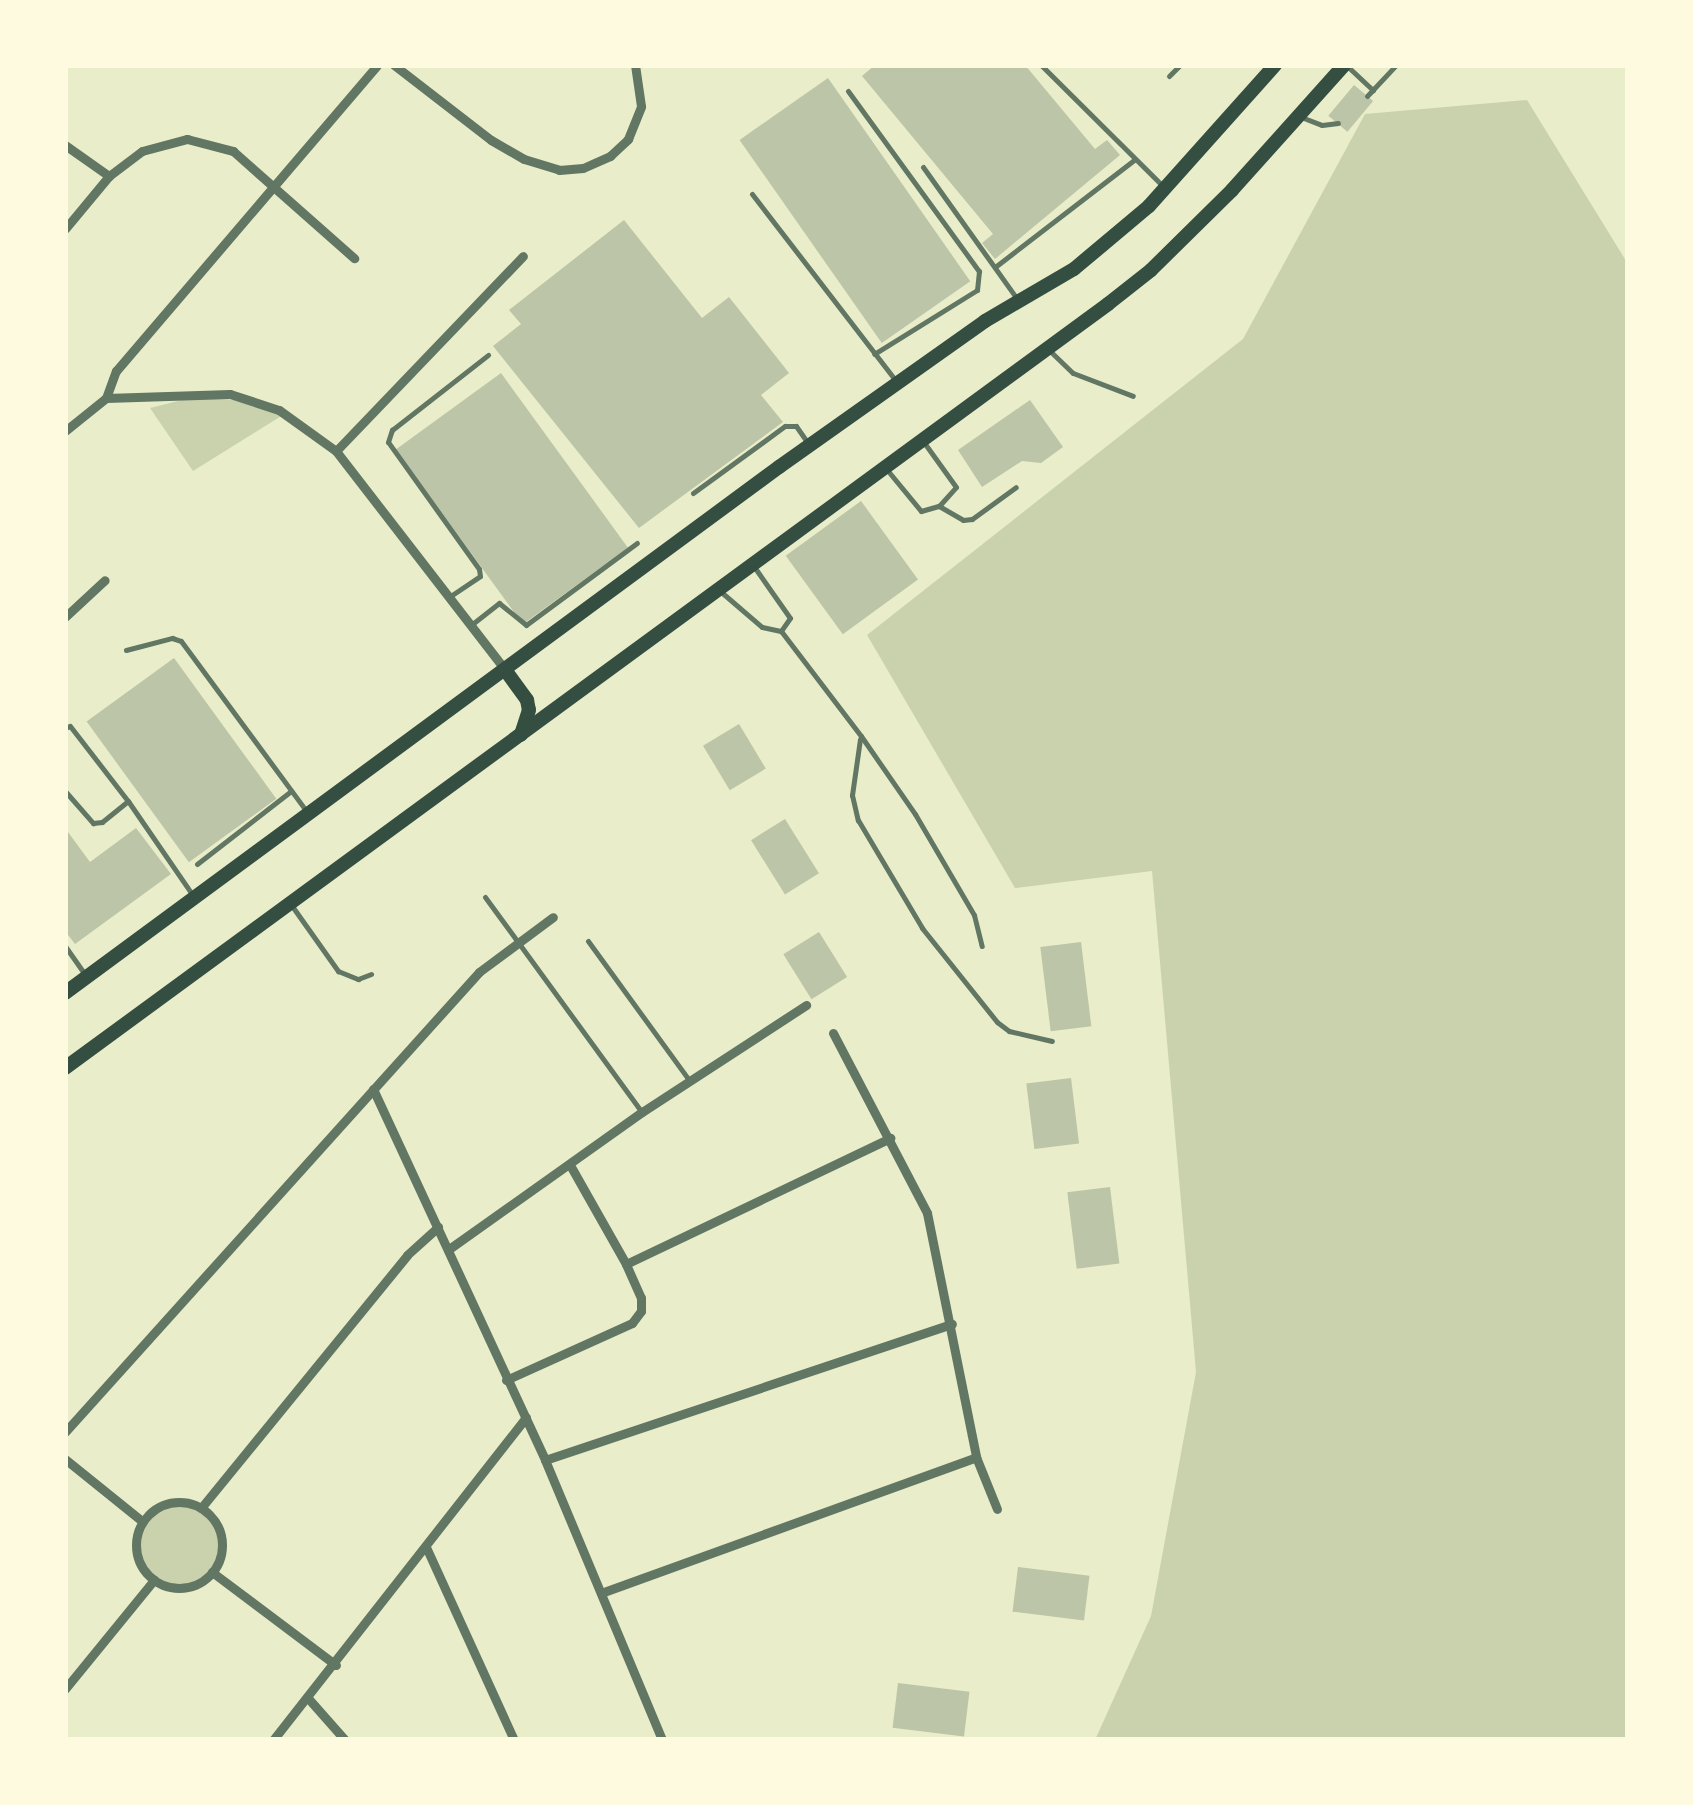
<!DOCTYPE html>
<style>
body{margin:0}
#map{position:relative;width:1693px;height:1805px;overflow:hidden;background:#e9edc9;font-family:"Public Sans",sans-serif}
div>[style]{position:absolute}
[style*='--x']{left:calc(var(--x)*1px);top:calc(var(--y)*1px);width:calc(var(--w)*1px);rotate:calc(var(--a)*1deg)}
.green>*{inset:0;background:#cad2ad}
.round{border-radius:50%}
.building>*{inset:0;background:#bcc5a7;transform-origin:0 0}
.service>*{height:5px;margin:-2.5px;padding:0 2.5px;transform-origin:2.5px;border-radius:2.5px;background:#617663}
.minor>*{height:9px;margin:-4.5px;padding:0 4.5px;transform-origin:4.5px;border-radius:4.5px;background:#617663}
.minor>.ring{margin:-4.5px;padding:0;box-sizing:content-box;background:none;border:9px solid #617663;border-radius:50%}
.secondary>*{height:14px;margin:-7px;padding:0 7px;transform-origin:7px;border-radius:7px;background:#344e41}
span{translate:-50% -50%;white-space:nowrap;text-align:center;line-height:1.15;-webkit-text-stroke:9px #fefae0;paint-order:stroke}
.frame{position:absolute;inset:0;border:68px solid #fefae0;pointer-events:none}
</style>
<div id="map">
<div class="green">
<i style="clip-path:polygon(1527px 100px,1628px 264px,1628px 1740px,1095px 1740px,1151px 1616px,1196px 1372px,1152px 871px,1015px 888px,867px 635px,1243px 339px,1365px 114px)"></i>
<i style="clip-path:polygon(190px 398px,238px 400px,283px 415px,193px 471px,150px 408px)"></i>
<i class="round" style="left:136px;top:1502px;width:86px;height:86px"></i>
</div>
<div class="building">
<i style="clip-path:polygon(875px 65px,1025px 65px,1095px 149px,1107px 140px,1120px 155px,995px 259px,982px 243px,993px 234px,862px 76px)"></i>
<i style="left:828px;top:78px;width:248px;height:108px;rotate:55deg"></i>
<i style="left:1354px;top:85px;width:25px;height:40px;rotate:40deg"></i>
<i style="clip-path:polygon(624px 220px,702px 318px,729px 297px,789px 373px,761px 395px,783px 422px,639px 528px,493px 346px,521px 324px,509px 310px)"></i>
<i style="left:501px;top:373px;width:216px;height:130px;rotate:54deg"></i>
<i style="clip-path:polygon(1030px 400px,1063px 447px,1041px 463px,1022px 461px,982px 487px,958px 450px)"></i>
<i style="left:861px;top:501px;width:97px;height:93px;rotate:54deg"></i>
<i style="left:174px;top:658px;width:174px;height:108px;rotate:54deg"></i>
<i style="left:739px;top:724px;width:52px;height:42px;rotate:59deg"></i>
<i style="left:785px;top:819px;width:64px;height:40px;rotate:58deg"></i>
<i style="clip-path:polygon(65px 828px,90px 862px,136px 828px,171px 874px,75px 944px,65px 931px)"></i>
<i style="left:819px;top:932px;width:53px;height:42px;rotate:58deg"></i>
<i style="left:1081px;top:942px;width:85px;height:41px;rotate:83deg"></i>
<i style="left:1071px;top:1078px;width:66px;height:45px;rotate:83deg"></i>
<i style="left:1110px;top:1187px;width:77px;height:43px;rotate:83deg"></i>
<i style="left:1018px;top:1567px;width:72px;height:45px;rotate:7deg"></i>
<i style="left:898px;top:1683px;width:72px;height:45px;rotate:7deg"></i>
</div>
<div class="service">
<i style="--x:1041;--y:65;--w:172;--a:44.8"></i>
<i style="--x:1346;--y:65;--w:37;--a:43"></i>
<i style="--x:1169;--y:76;--w:16;--a:-45"></i>
<i style="--x:848;--y:91;--w:223;--a:54"></i>
<i style="--x:979;--y:271;--w:19;--a:96"></i>
<i style="--x:977;--y:290;--w:121;--a:148.1"></i>
<i style="--x:1367;--y:96;--w:42;--a:-46.9"></i>
<i style="--x:1301;--y:117;--w:22;--a:21"></i>
<i style="--x:1322;--y:125;--w:16;--a:-7"></i>
<i style="--x:923;--y:167;--w:162;--a:54.5"></i>
<i style="--x:752;--y:194;--w:237;--a:52.4"></i>
<i style="--x:995;--y:267;--w:175;--a:-37.6"></i>
<i style="--x:1049;--y:350;--w:33;--a:44"></i>
<i style="--x:1073;--y:373;--w:64;--a:21"></i>
<i style="--x:888;--y:471;--w:52;--a:50.5"></i>
<i style="--x:921;--y:511;--w:19;--a:-16"></i>
<i style="--x:939;--y:506;--w:25;--a:-48"></i>
<i style="--x:956;--y:487;--w:57;--a:-125.7"></i>
<i style="--x:693;--y:493;--w:114;--a:-36.1"></i>
<i style="--x:785;--y:426;--w:11;--a:0"></i>
<i style="--x:796;--y:426;--w:21;--a:55"></i>
<i style="--x:939;--y:506;--w:28;--a:30"></i>
<i style="--x:963;--y:520;--w:9;--a:-6"></i>
<i style="--x:972;--y:519;--w:54;--a:-36"></i>
<i style="--x:755;--y:568;--w:61;--a:55"></i>
<i style="--x:790;--y:618;--w:16;--a:125"></i>
<i style="--x:720;--y:591;--w:55;--a:40.6"></i>
<i style="--x:762;--y:627;--w:19;--a:12"></i>
<i style="--x:781;--y:631;--w:132;--a:52.7"></i>
<i style="--x:861;--y:736;--w:95;--a:55.3"></i>
<i style="--x:915;--y:814;--w:117;--a:59.7"></i>
<i style="--x:974;--y:915;--w:32;--a:76"></i>
<i style="--x:449;--y:597;--w:37;--a:-34"></i>
<i style="--x:480;--y:576;--w:7;--a:-98"></i>
<i style="--x:479;--y:569;--w:156;--a:-125.6"></i>
<i style="--x:388;--y:442;--w:13;--a:-72"></i>
<i style="--x:392;--y:430;--w:122;--a:-38"></i>
<i style="--x:471;--y:625;--w:36;--a:-38"></i>
<i style="--x:499;--y:603;--w:35;--a:39"></i>
<i style="--x:526;--y:625;--w:138;--a:-36.5"></i>
<i style="--x:126;--y:650;--w:48;--a:-14.6"></i>
<i style="--x:172;--y:638;--w:9;--a:18"></i>
<i style="--x:181;--y:641;--w:212;--a:53.6"></i>
<i style="--x:65;--y:728;--w:5;--a:-22"></i>
<i style="--x:70;--y:726;--w:95;--a:52.3"></i>
<i style="--x:128;--y:801;--w:116;--a:55.5"></i>
<i style="--x:860;--y:739;--w:57;--a:98.1"></i>
<i style="--x:852;--y:795;--w:26;--a:77"></i>
<i style="--x:858;--y:820;--w:126;--a:59.3"></i>
<i style="--x:922;--y:928;--w:120;--a:51.4"></i>
<i style="--x:997;--y:1022;--w:15;--a:37"></i>
<i style="--x:1009;--y:1031;--w:44;--a:13.1"></i>
<i style="--x:65;--y:791;--w:43;--a:48.8"></i>
<i style="--x:93;--y:823;--w:9;--a:-6"></i>
<i style="--x:102;--y:822;--w:33;--a:-39"></i>
<i style="--x:197;--y:864;--w:119;--a:-37.8"></i>
<i style="--x:485;--y:897;--w:266;--a:53.9"></i>
<i style="--x:292;--y:906;--w:80;--a:54.7"></i>
<i style="--x:338;--y:971;--w:22;--a:22"></i>
<i style="--x:358;--y:979;--w:14;--a:-21"></i>
<i style="--x:588;--y:941;--w:172;--a:54"></i>
<i style="--x:65;--y:946;--w:37;--a:55"></i>
</div>
<div class="minor">
<i style="--x:394;--y:65;--w:123;--a:37.7"></i>
<i style="--x:491;--y:140;--w:38;--a:30"></i>
<i style="--x:524;--y:159;--w:37;--a:17"></i>
<i style="--x:559;--y:170;--w:24;--a:-5"></i>
<i style="--x:583;--y:168;--w:30;--a:-24"></i>
<i style="--x:610;--y:156;--w:25;--a:-43"></i>
<i style="--x:628;--y:139;--w:35;--a:-68"></i>
<i style="--x:641;--y:106;--w:41;--a:-98.3"></i>
<i style="--x:65;--y:145;--w:54;--a:35.2"></i>
<i style="--x:65;--y:229;--w:69;--a:-50.3"></i>
<i style="--x:109;--y:176;--w:41;--a:-37.1"></i>
<i style="--x:142;--y:151;--w:47;--a:-14.9"></i>
<i style="--x:187;--y:139;--w:48;--a:14.6"></i>
<i style="--x:233;--y:151;--w:162;--a:41.5"></i>
<i style="--x:106;--y:398;--w:29;--a:-70"></i>
<i style="--x:116;--y:371;--w:402;--a:-49.5"></i>
<i style="--x:65;--y:431;--w:53;--a:-38.8"></i>
<i style="--x:106;--y:398;--w:124;--a:-1.8"></i>
<i style="--x:230;--y:394;--w:52;--a:18.1"></i>
<i style="--x:279;--y:410;--w:70;--a:35.7"></i>
<i style="--x:336;--y:451;--w:278;--a:52.3"></i>
<i style="--x:336;--y:451;--w:270;--a:-46.2"></i>
<i style="--x:65;--y:617;--w:54;--a:-42.8"></i>
<i style="--x:833;--y:1033;--w:203;--a:62.4"></i>
<i style="--x:927;--y:1213;--w:249;--a:78.6"></i>
<i style="--x:976;--y:1457;--w:56;--a:68"></i>
<i style="--x:373;--y:1089;--w:409;--a:65.1"></i>
<i style="--x:545;--y:1460;--w:303;--a:67.3"></i>
<i style="--x:449;--y:1249;--w:237;--a:-35.4"></i>
<i style="--x:642;--y:1112;--w:196;--a:-33.1"></i>
<i style="--x:626;--y:1264;--w:293;--a:-25.5"></i>
<i style="--x:506;--y:1380;--w:138;--a:-24.3"></i>
<i style="--x:632;--y:1323;--w:15;--a:-53"></i>
<i style="--x:641;--y:1311;--w:13;--a:-90"></i>
<i style="--x:641;--y:1298;--w:37;--a:-114"></i>
<i style="--x:626;--y:1264;--w:114;--a:-119.5"></i>
<i style="--x:65;--y:1432;--w:619;--a:-48.01"></i>
<i style="--x:479;--y:972;--w:92;--a:-36.6"></i>
<i style="--x:65;--y:1459;--w:100;--a:38.9"></i>
<i style="--x:545;--y:1460;--w:429;--a:-18.5"></i>
<i class="ring" style="left:136px;top:1502px;width:77px;height:77px"></i>
<i style="--x:201;--y:1508;--w:326;--a:-50.8"></i>
<i style="--x:407;--y:1255;--w:42;--a:-42.1"></i>
<i style="--x:426;--y:1547;--w:212;--a:65.5"></i>
<i style="--x:212;--y:1572;--w:155;--a:36.9"></i>
<i style="--x:601;--y:1593;--w:399;--a:-19.9"></i>
<i style="--x:65;--y:1689;--w:141;--a:-50.8"></i>
<i style="--x:307;--y:1697;--w:57;--a:48.5"></i>
<i style="--x:273;--y:1740;--w:410;--a:-51.9"></i>
</div>
<div class="secondary">
<i style="--x:506;--y:671;--w:36;--a:54"></i>
<i style="--x:527;--y:700;--w:10;--a:79"></i>
<i style="--x:529;--y:710;--w:26;--a:108"></i>
<i style="--x:65;--y:993;--w:887;--a:-36.38"></i>
<i style="--x:779;--y:467;--w:252;--a:-35.3"></i>
<i style="--x:985;--y:321;--w:103;--a:-30.3"></i>
<i style="--x:1074;--y:269;--w:98;--a:-40"></i>
<i style="--x:1149;--y:206;--w:189;--a:-48.2"></i>
<i style="--x:65;--y:1068;--w:1293;--a:-36.22"></i>
<i style="--x:1108;--y:304;--w:55;--a:-38.3"></i>
<i style="--x:1151;--y:270;--w:114;--a:-44.6"></i>
<i style="--x:1232;--y:190;--w:168;--a:-48.1"></i>
</div>
<div class="frame"></div>
</div>
